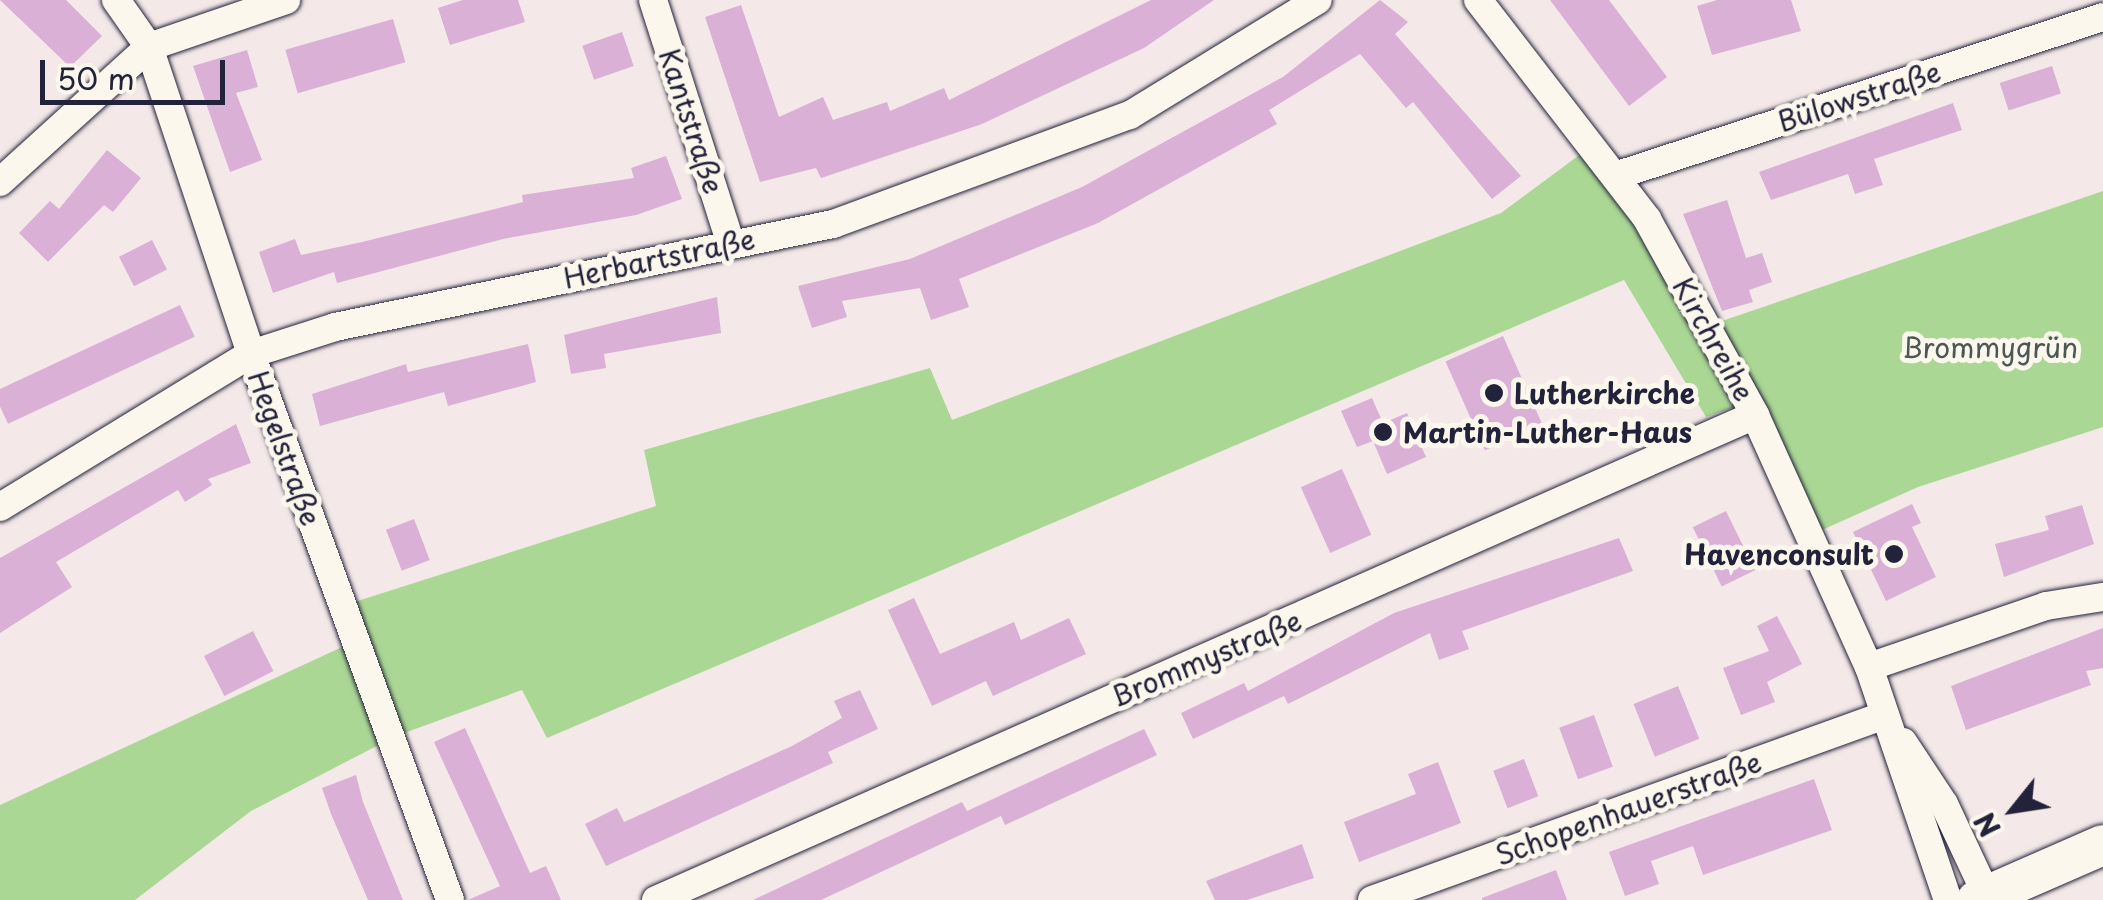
<!DOCTYPE html>
<meta charset="utf-8">
<style>
body{margin:0}
#map{position:relative;width:2103px;height:900px;overflow:hidden;background:#f4e9e8;font-family:"Playpen Sans",sans-serif}
div>[style]{position:absolute}
[style*='--x']{left:calc(var(--x)*1px);top:calc(var(--y)*1px);width:calc(var(--w)*1px);rotate:calc(var(--a)*1deg)}
.green>*{inset:0;background:#abd795}
.building>*{inset:0;background:#dab0d6;transform-origin:0 0}
.roads{filter:drop-shadow(0 0 2px #22223b) drop-shadow(0 0 2px #22223b)}
.street>*{height:28px;margin:-14px;padding:0 14px;transform-origin:14px;border-radius:14px;background:#fbf7ec}
.secondary>*{height:40px;margin:-20px;padding:0 20px;transform-origin:20px;border-radius:20px;background:#fbf7ec}
.dots>*{width:28px;height:28px;translate:-50% -50%;box-sizing:border-box;border:5px solid #fbf7ec;border-radius:50%}
span{translate:-50% -50%;white-space:nowrap;text-align:center;line-height:1.15;-webkit-text-stroke:10px #fbf7ec;paint-order:stroke}
.street-label{font-size:28px;color:#22223b}
.park-label{font-size:28px;color:#4b5856}
.poi-label{font-size:28px;color:#22223b;font-weight:700}
.left{translate:0 -50%;text-align:left}
.right{translate:-100% -50%;text-align:right}
.north{position:absolute;left:1963px;top:760px;width:100px;height:100px;-webkit-text-stroke:8px #fbf7ec;paint-order:stroke;rotate:240deg;font-size:28px;font-weight:700;line-height:40px;text-align:center;color:#22223b}
.north::after{content:'';display:block;margin:auto;width:35px;height:45px;background:#22223b;clip-path:polygon(50% 0,100% 100%,50% 72%,0 100%)}
.scale{position:absolute;left:40px;top:60px;width:185px;height:45px;box-sizing:border-box;border:5px solid #22223b;border-top:0;padding-left:12px;font-size:30px;line-height:35px;white-space:nowrap;color:#22223b;-webkit-text-stroke:8px #fbf7ec;paint-order:stroke}
</style>
<div id="map">
<div class="green">
<i style="clip-path:polygon(1586px 150px,1640px 225px,1742px 404px,1706px 417px,1624px 280px,547px 738px,522px 690px,396px 736px,251px 811px,135px 900px,0 900px,0 805px,355px 641px,348px 604px,656px 506px,644px 450px,930px 368px,952px 420px,1501px 213px)"></i>
<i style="clip-path:polygon(2103px 191px,2103px 427px,1918px 487px,1822px 530px,1719px 322px)"></i>
</div>
<div class="building">
<i style="clip-path:polygon(0 0,66px 0,102px 36px,70px 67px)"></i>
<i style="clip-path:polygon(463px 0,518px 0,525px 22px,450px 45px,438px 8px)"></i>
<i style="clip-path:polygon(1151px 0,1214px 0,1144px 48px,982px 124px,821px 178px,816px 168px,760px 182px,705px 17px,741px 5px,779px 117px,823px 97px,833px 120px,887px 102px,890px 111px,944px 88px,949px 100px)"></i>
<i style="clip-path:polygon(1380px 0,1408px 22px,1395px 34px,1521px 176px,1492px 199px,1413px 102px,1406px 108px,1360px 54px,1269px 110px,1277px 124px,1098px 223px,959px 279px,969px 307px,931px 320px,920px 288px,842px 301px,847px 317px,812px 328px,798px 286px,910px 259px,1082px 187px,1283px 77px)"></i>
<i style="clip-path:polygon(1550px 0,1609px 0,1667px 77px,1629px 106px)"></i>
<i style="clip-path:polygon(1717px 0,1791px 0,1801px 31px,1712px 55px,1697px 6px)"></i>
<i style="left:393px;top:19px;width:45px;height:112px;rotate:74deg"></i>
<i style="left:622px;top:32px;width:36px;height:42px;rotate:71deg"></i>
<i style="clip-path:polygon(247px 50px,258px 87px,236px 93px,262px 160px,230px 172px,193px 66px)"></i>
<i style="left:2052px;top:66px;width:29px;height:55px;rotate:72deg"></i>
<i style="clip-path:polygon(1953px 103px,1962px 130px,1874px 159px,1883px 185px,1855px 194px,1848px 174px,1771px 200px,1759px 172px)"></i>
<i style="clip-path:polygon(107px 150px,141px 178px,113px 212px,104px 205px,48px 262px,19px 233px,50px 201px,59px 209px)"></i>
<i style="clip-path:polygon(666px 156px,682px 199px,636px 215px,503px 239px,337px 283px,334px 272px,273px 293px,259px 252px,295px 239px,301px 255px,362px 242px,523px 202px,522px 195px,634px 178px,631px 168px)"></i>
<i style="clip-path:polygon(1727px 200px,1746px 258px,1762px 253px,1772px 282px,1749px 290px,1753px 302px,1722px 311px,1683px 214px)"></i>
<i style="left:152px;top:240px;width:33px;height:37px;rotate:63deg"></i>
<i style="clip-path:polygon(717px 297px,721px 333px,604px 354px,606px 368px,571px 374px,564px 335px)"></i>
<i style="left:180px;top:305px;width:35px;height:206px;rotate:65deg"></i>
<i style="left:1503px;top:336px;width:97px;height:63px;rotate:66deg"></i>
<i style="clip-path:polygon(528px 344px,536px 382px,448px 406px,444px 392px,320px 426px,312px 394px,406px 364px,408px 372px)"></i>
<i style="clip-path:polygon(1372px 398px,1383px 423px,1407px 413px,1426px 457px,1387px 474px,1373px 441px,1357px 447px,1341px 411px)"></i>
<i style="clip-path:polygon(236px 424px,251px 463px,208px 479px,212px 485px,185px 502px,178px 490px,56px 562px,72px 587px,0 633px,0 558px)"></i>
<i style="left:1342px;top:469px;width:72px;height:45px;rotate:66deg"></i>
<i style="clip-path:polygon(1912px 504px,1921px 523px,1912px 527px,1936px 577px,1886px 601px,1853px 532px)"></i>
<i style="clip-path:polygon(2082px 505px,2094px 544px,2004px 577px,1995px 544px,2049px 530px,2045px 516px)"></i>
<i style="left:1726px;top:511px;width:66px;height:37px;rotate:64deg"></i>
<i style="left:414px;top:519px;width:44px;height:30px;rotate:69deg"></i>
<i style="clip-path:polygon(1619px 538px,1633px 571px,1462px 631px,1469px 649px,1439px 660px,1430px 633px,1288px 704px,1284px 696px,1193px 739px,1181px 713px,1244px 683px,1248px 691px,1394px 613px)"></i>
<i style="clip-path:polygon(914px 598px,940px 654px,1014px 622px,1021px 640px,1069px 618px,1086px 654px,993px 696px,986px 681px,932px 706px,888px 610px)"></i>
<i style="clip-path:polygon(1777px 616px,1802px 664px,1767px 682px,1775px 702px,1741px 715px,1723px 668px,1769px 651px,1757px 626px)"></i>
<i style="clip-path:polygon(2103px 628px,2103px 668px,2086px 671px,2091px 685px,1966px 730px,1951px 686px)"></i>
<i style="left:253px;top:631px;width:45px;height:55px;rotate:63deg"></i>
<i style="left:1678px;top:686px;width:57px;height:48px;rotate:68deg"></i>
<i style="clip-path:polygon(860px 690px,878px 729px,828px 752px,833px 763px,606px 866px,585px 824px,617px 808px,624px 822px,792px 746px,842px 718px,834px 701px)"></i>
<i style="left:1594px;top:715px;width:55px;height:37px;rotate:70deg"></i>
<i style="clip-path:polygon(465px 728px,530px 873px,546px 866px,561px 900px,468px 900px,500px 886px,434px 742px)"></i>
<i style="clip-path:polygon(1144px 729px,1157px 755px,1005px 825px,1001px 816px,821px 900px,753px 900px,962px 802px,967px 811px)"></i>
<i style="left:1524px;top:759px;width:40px;height:33px;rotate:69deg"></i>
<i style="clip-path:polygon(1438px 762px,1461px 823px,1359px 862px,1344px 822px,1416px 794px,1408px 774px)"></i>
<i style="clip-path:polygon(356px 775px,363px 802px,403px 900px,368px 900px,331px 814px,322px 788px)"></i>
<i style="clip-path:polygon(1814px 779px,1832px 830px,1703px 875px,1693px 846px,1651px 861px,1659px 884px,1625px 896px,1609px 852px)"></i>
<i style="clip-path:polygon(1302px 844px,1314px 878px,1247px 900px,1215px 900px,1206px 881px)"></i>
<i style="clip-path:polygon(1556px 870px,1567px 900px,1482px 900px,1482px 898px)"></i>
</div>
<div class="roads">
<div class="street">
<i style="--x:116;--y:0;--w:57;--a:54.9"></i>
<i style="--x:149;--y:47;--w:324;--a:71.6"></i>
<i style="--x:251;--y:354;--w:581;--a:69.97"></i>
<i style="--x:653;--y:0;--w:253;--a:72.3"></i>
<i style="--x:1478;--y:0;--w:277;--a:52.3"></i>
<i style="--x:1647;--y:219;--w:224;--a:61.1"></i>
<i style="--x:1755;--y:415;--w:277;--a:65.7"></i>
<i style="--x:1869;--y:667;--w:246;--a:71.3"></i>
<i style="--x:1615;--y:176;--w:513;--a:-18.05"></i>
<i style="--x:0;--y:182;--w:201;--a:-42.2"></i>
<i style="--x:149;--y:47;--w:145;--a:-18.9"></i>
<i style="--x:0;--y:507;--w:294;--a:-31.4"></i>
<i style="--x:251;--y:354;--w:88;--a:-17.8"></i>
<i style="--x:335;--y:327;--w:509;--a:-11.69"></i>
<i style="--x:833;--y:224;--w:316;--a:-20.2"></i>
<i style="--x:1130;--y:115;--w:220;--a:-31.5"></i>
<i style="--x:1869;--y:667;--w:187;--a:-19"></i>
<i style="--x:2046;--y:606;--w:58;--a:-9"></i>
<i style="--x:1903;--y:742;--w:74;--a:56.5"></i>
<i style="--x:1944;--y:804;--w:102;--a:64.9"></i>
<i style="--x:656;--y:900;--w:1201;--a:-23.81"></i>
<i style="--x:1372;--y:900;--w:545;--a:-19.83"></i>
</div>
<div class="secondary">
<i style="--x:1977;--y:900;--w:137;--a:-23.6"></i>
</div>
</div>
<div class="dots">
<i style="left:1494px;top:393px;background:#22223b"></i>
<i style="left:1383px;top:432px;background:#22223b"></i>
<i style="left:1894px;top:554px;background:#22223b"></i>
</div>
<div class="street-label">
<span style="left:1859px;top:96px;rotate:-18deg">Bülowstraße</span>
<span style="left:692px;top:121px;rotate:72deg">Kantstraße</span>
<span style="left:659px;top:258px;rotate:-12deg">Herbartstraße</span>
<span style="left:1714px;top:339px;rotate:61deg">Kirchreihe</span>
<span style="left:285px;top:448px;rotate:70deg">Hegelstraße</span>
<span style="left:1206px;top:658px;rotate:-23deg">Brommystraße</span>
<span style="left:1628px;top:808px;rotate:-20deg">Schopenhauerstraße</span>
</div>
<div class="park-label">
<span style="left:1990px;top:347px">Brommygrün</span>
</div>
<div class="poi-label">
<span class="left" style="left:1514px;top:393px">Lutherkirche</span>
<span class="left" style="left:1403px;top:432px">Martin-Luther-Haus</span>
<span class="right" style="left:1874px;top:554px">Havenconsult</span>
</div>
<div class="north">N</div>
<div class="scale">50 m</div>
</div>
